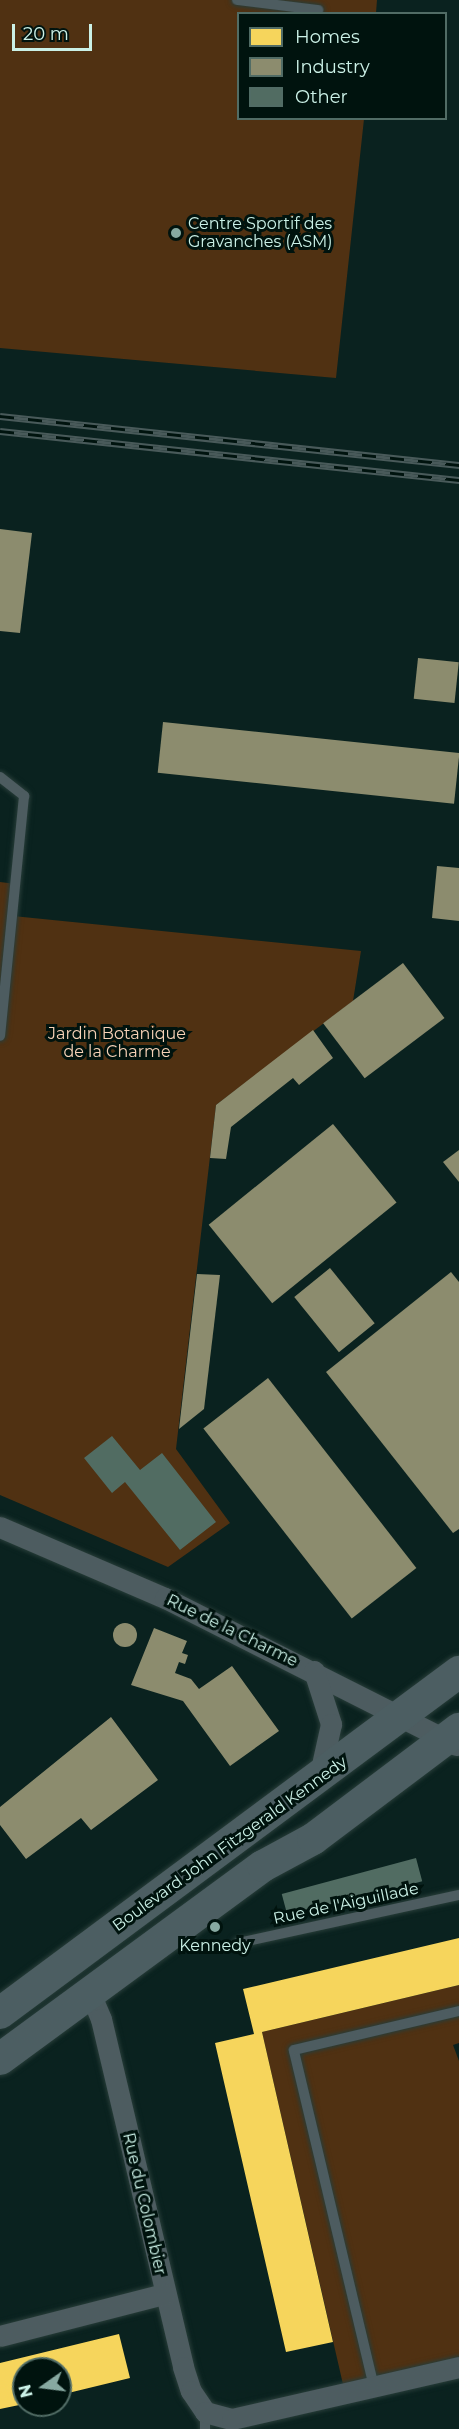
<!DOCTYPE html>
<style>
body{margin:0}
#map{position:relative;width:459px;height:2429px;overflow:hidden;background:#0a221f;font-family:Montserrat,sans-serif}
div>[style]{position:absolute}
[style*='--x']{left:calc(var(--x)*1px);top:calc(var(--y)*1px);width:calc(var(--w)*1px);rotate:calc(var(--a)*1deg)}
.green>*{inset:0;background:#503112}
.homes>*{inset:0;background:#f6d55c}
.industry>*{inset:0;background:#8c8c6e;transform-origin:0 0}
.round{border-radius:50%}
.building>*{inset:0;background:#516c62;transform-origin:0 0}
.roads{filter:drop-shadow(0 0 2px #283d39) drop-shadow(0 0 2px #283d39)}
.lane>*{height:10px;margin:-5px;padding:0 5px;transform-origin:5px;border-radius:5px;background:#4d5c60}
.street>*{height:21px;margin:-10.5px;padding:0 10.5px;transform-origin:10.5px;border-radius:10.5px;background:#4d5c60}
.secondary>*{height:32px;margin:-16px;padding:0 16px;transform-origin:16px;border-radius:16px;background:#4c5e62}
.rail>*{height:7px;margin-top:-3.5px;transform-origin:0;background:repeating-linear-gradient(90deg,#00130e 0 14px,#495a5a 0 28px);box-sizing:border-box;border-block:2px solid #495a5a}
.dots>*{width:16px;height:16px;translate:-50% -50%;box-sizing:border-box;border:3px solid #00130e;border-radius:50%}
span{translate:-50% -50%;white-space:nowrap;text-align:center;line-height:1.15;-webkit-text-stroke:6px #00130e;paint-order:stroke}
.poi-label{font-size:16px;color:#cbf1e7}
.left{translate:0 -50%;text-align:left}
.park-label{font-size:16px;color:#f8d3b8}
.street-label{font-size:16px;color:#cbf1e7}
.legend{position:absolute;left:237px;top:12px;width:210px;height:108px;box-sizing:border-box;background:#00130e;border:2px solid #516c65;margin:0;padding:8px 10px;list-style:none;font-size:18px;color:#cbf1e7}
.legend li{display:flex;align-items:center;gap:12px;height:30px}
.legend b{width:30px;border:2px solid #516c65}
.north{position:absolute;left:12px;top:2357px;width:60px;height:60px;box-sizing:border-box;background:#00130e;border:2px solid #516c65;border-radius:50%;rotate:256deg;font-size:16px;font-weight:700;line-height:24px;text-align:center;color:#cbf1e7}
.north::after{content:'';display:block;margin:auto;width:21px;height:27px;background:#87a9a1;clip-path:polygon(50% 0,100% 100%,50% 72%,0 100%)}
.scale{position:absolute;left:12px;top:24px;width:80px;height:27px;box-sizing:border-box;border:3px solid #cbf1e7;border-top:0;padding-left:8px;font-size:18px;line-height:21px;white-space:nowrap;color:#cbf1e7;-webkit-text-stroke:4px #00130e;paint-order:stroke}
</style>
<div id="map">
<div class="green">
<i style="clip-path:polygon(0 0,377px 0,376px 13px,238px 14px,238px 118px,364px 119px,336px 378px,0 348px)"></i>
<i style="clip-path:polygon(0 882px,16px 884px,13px 916px,361px 951px,353px 1001px,216px 1105px,176px 1449px,230px 1523px,168px 1567px,0 1495px)"></i>
<i style="clip-path:polygon(459px 1985px,459px 2043px,453px 2045px,459px 2061px,459px 2367px,345px 2393px,262px 2032px)"></i>
</div>
<div class="homes">
<i style="clip-path:polygon(459px 1938px,459px 1985px,262px 2032px,333px 2342px,286px 2352px,215px 2043px,254px 2034px,243px 1989px)"></i>
<i style="clip-path:polygon(119px 2334px,130px 2378px,60px 2395px,60px 2369px,24px 2369px,24px 2404px,0 2409px,0 2363px)"></i>
</div>
<div class="industry">
<i style="clip-path:polygon(0 529px,32px 533px,20px 633px,0 631px)"></i>
<i style="left:418px;top:658px;width:41px;height:41px;rotate:6deg"></i>
<i style="left:163px;top:722px;width:298px;height:51px;rotate:6deg"></i>
<i style="clip-path:polygon(437px 866px,459px 868px,459px 921px,432px 918px)"></i>
<i style="left:403px;top:963px;width:69px;height:100px;rotate:53deg"></i>
<i style="clip-path:polygon(313px 1030px,333px 1058px,299px 1085px,293px 1078px,231px 1127px,226px 1159px,210px 1158px,216px 1105px)"></i>
<i style="left:333px;top:1124px;width:101px;height:160px;rotate:51deg"></i>
<i style="clip-path:polygon(459px 1150px,459px 1182px,443px 1162px)"></i>
<i style="left:330px;top:1268px;width:71px;height:46px;rotate:51deg"></i>
<i style="clip-path:polygon(451px 1272px,459px 1282px,459px 1529px,453px 1533px,326px 1372px)"></i>
<i style="clip-path:polygon(197px 1274px,220px 1275px,204px 1409px,179px 1429px)"></i>
<i style="left:268px;top:1378px;width:241px;height:82px;rotate:52deg"></i>
<i class="round" style="left:113px;top:1623px;width:24px;height:24px"></i>
<i style="clip-path:polygon(154px 1628px,187px 1641px,182px 1653px,188px 1655px,185px 1664px,179px 1662px,175px 1673px,191px 1679px,199px 1689px,232px 1666px,279px 1731px,230px 1766px,183px 1701px,131px 1685px)"></i>
<i style="clip-path:polygon(111px 1717px,158px 1780px,91px 1830px,81px 1818px,26px 1859px,0 1825px,0 1807px)"></i>
</div>
<div class="building">
<i style="clip-path:polygon(112px 1436px,140px 1470px,162px 1453px,216px 1522px,180px 1550px,125px 1482px,112px 1493px,84px 1458px)"></i>
<i style="left:416px;top:1858px;width:24px;height:139px;rotate:75deg"></i>
</div>
<div class="roads">
<div class="lane">
<i style="--x:237;--y:0;--w:82;--a:7"></i>
<i style="--x:0;--y:777;--w:31;--a:38"></i>
<i style="--x:24;--y:796;--w:241;--a:95.7"></i>
<i style="--x:238;--y:1943;--w:226;--a:-12.3"></i>
<i style="--x:374;--y:2387;--w:346;--a:-103.4"></i>
<i style="--x:294;--y:2050;--w:170;--a:-13.3"></i>
<i style="--x:205;--y:2412;--w:17;--a:90"></i>
</div>
<div class="street">
<i style="--x:0;--y:1527;--w:180;--a:23.3"></i>
<i style="--x:165;--y:1598;--w:326;--a:26.8"></i>
<i style="--x:314;--y:1671;--w:56;--a:72.2"></i>
<i style="--x:331;--y:1724;--w:55;--a:102.5"></i>
<i style="--x:90;--y:1993;--w:28;--a:67"></i>
<i style="--x:101;--y:2019;--w:358;--a:76.7"></i>
<i style="--x:183;--y:2367;--w:25;--a:72"></i>
<i style="--x:191;--y:2391;--w:25;--a:56"></i>
<i style="--x:205;--y:2412;--w:28;--a:15"></i>
<i style="--x:232;--y:2419;--w:233;--a:-12.9"></i>
<i style="--x:0;--y:2336;--w:169;--a:-14.4"></i>
</div>
<div class="secondary">
<i style="--x:0;--y:2013;--w:572;--a:-36.61"></i>
<i style="--x:0;--y:2059;--w:326;--a:-36.3"></i>
<i style="--x:263;--y:1866;--w:57;--a:-28.4"></i>
<i style="--x:313;--y:1839;--w:183;--a:-37"></i>
</div>
</div>
<div class="rail">
<i style="--x:0;--y:416;--w:462;--a:6.1"></i>
<i style="--x:0;--y:431;--w:462;--a:6.1"></i>
</div>
<div class="dots">
<i style="left:176px;top:233px;background:#87a9a1"></i>
<i style="left:215px;top:1927px;background:#87a9a1"></i>
</div>
<div class="poi-label">
<span class="left" style="left:188px;top:233px">Centre Sportif des<br>Gravanches (ASM)</span>
<span style="left:215px;top:1946px">Kennedy</span>
</div>
<div class="park-label">
<span style="left:117px;top:1043px">Jardin Botanique<br>de la Charme</span>
</div>
<div class="street-label">
<span style="left:232px;top:1631px;rotate:26deg">Rue de la Charme</span>
<span style="left:230px;top:1844px;rotate:-36deg">Boulevard John Fitzgerald Kennedy</span>
<span style="left:346px;top:1904px;rotate:-12deg">Rue de l'Aiguillade</span>
<span style="left:144px;top:2204px;rotate:77deg">Rue du Colombier</span>
</div>
<ul class="legend">
<li><b style="height:16px;background:#f6d55c"></b>Homes</li>
<li><b style="height:16px;background:#8c8c6e"></b>Industry</li>
<li><b style="height:16px;background:#516c62"></b>Other</li>
</ul>
<div class="north">N</div>
<div class="scale">20 m</div>
</div>
